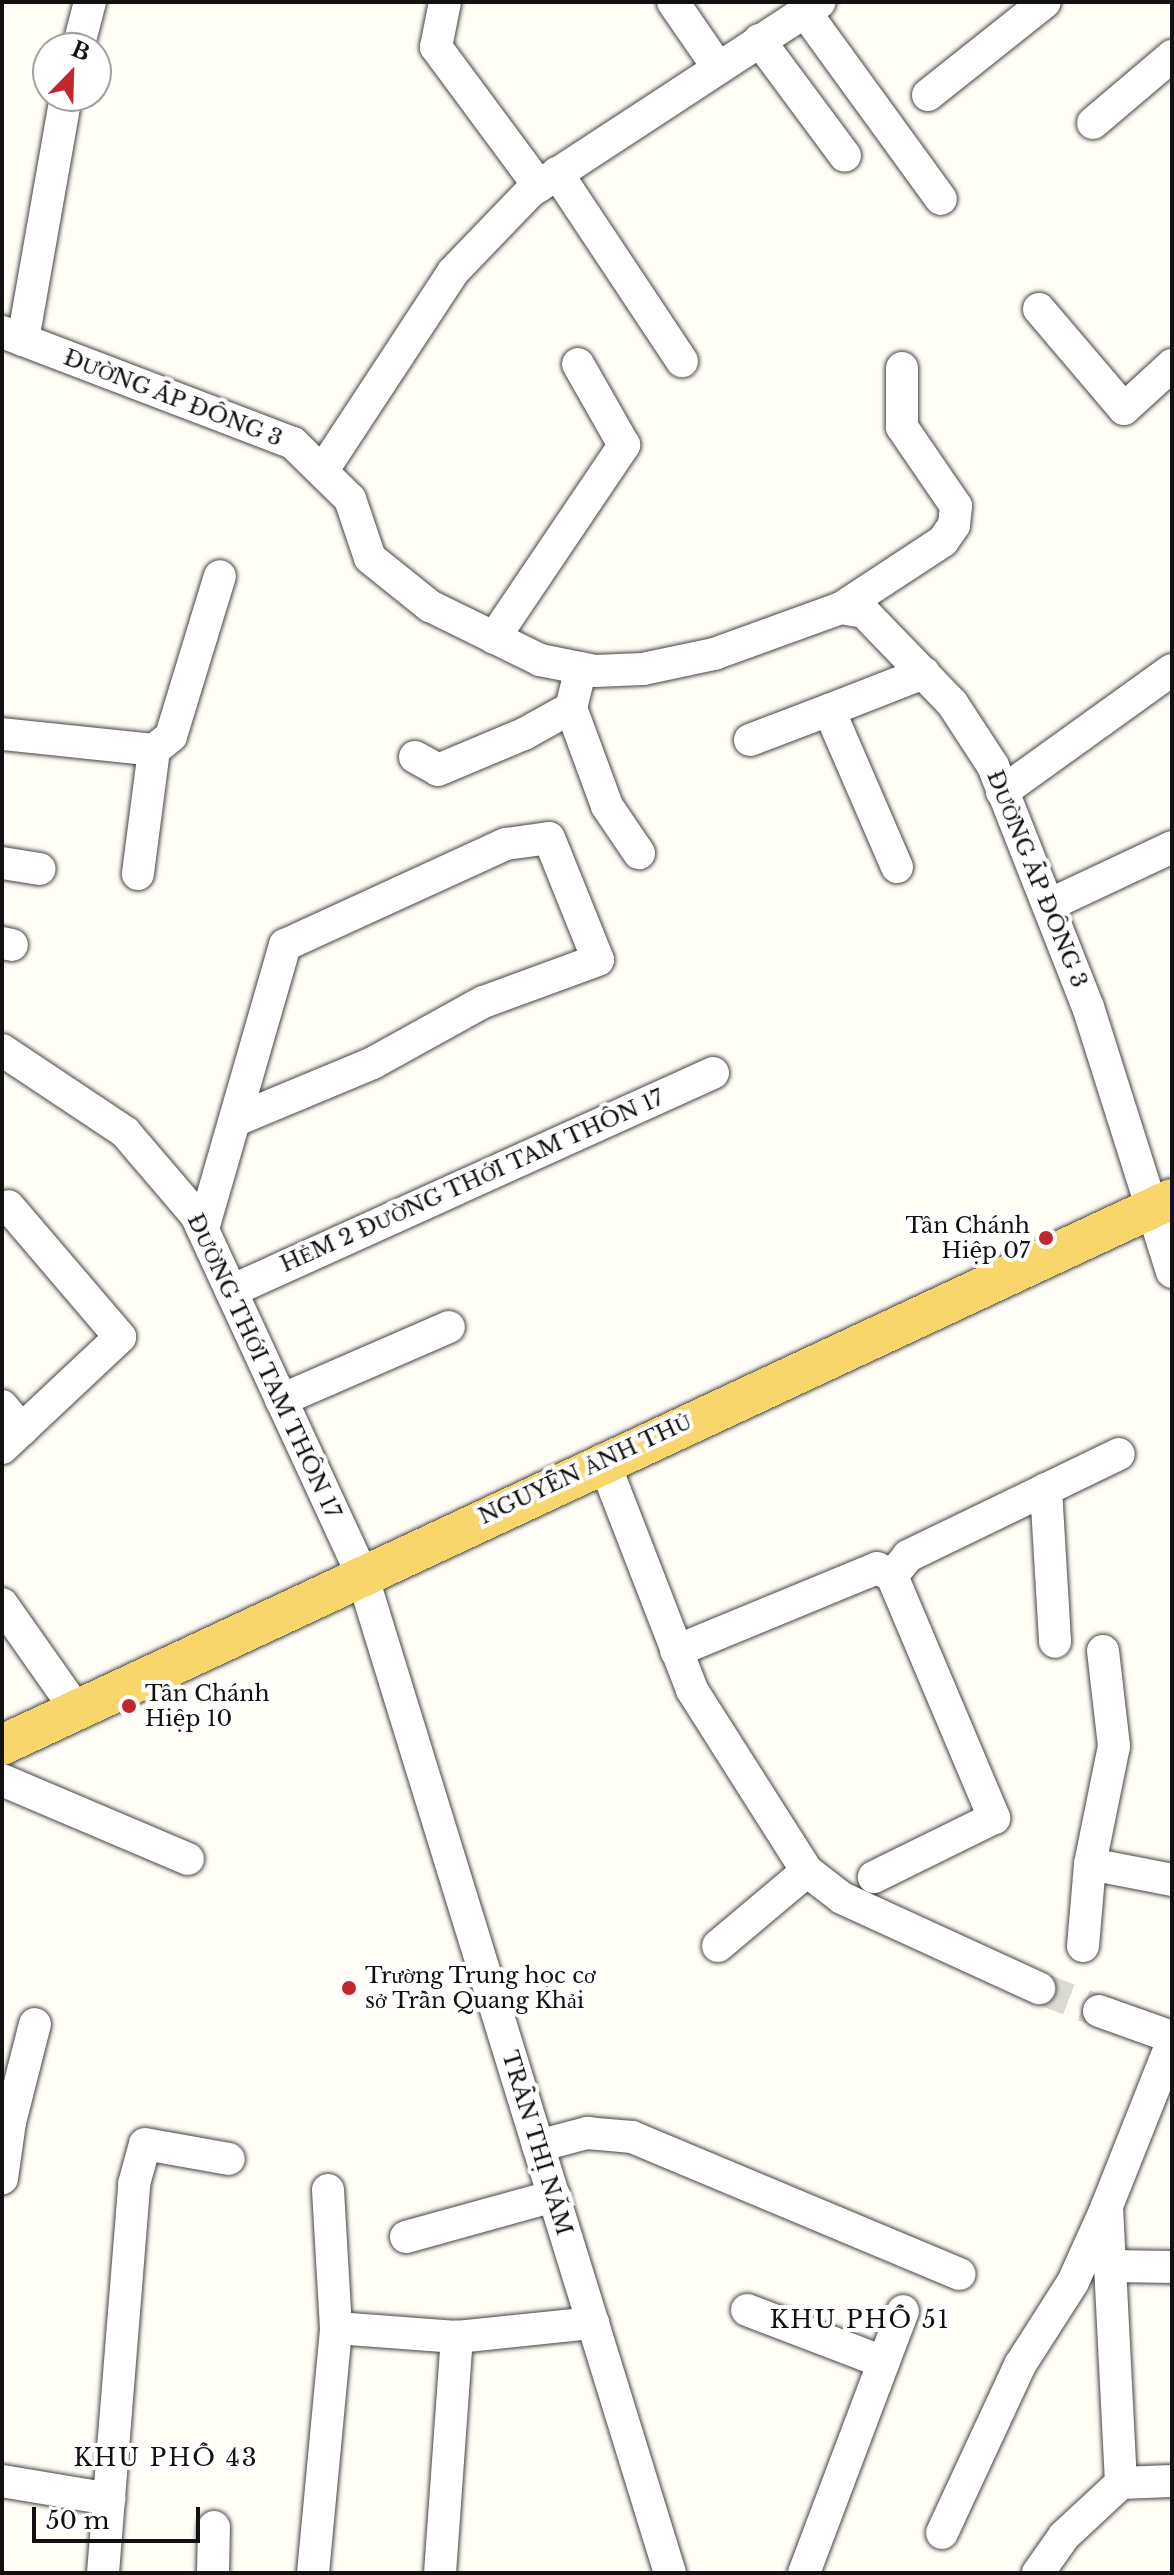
<!DOCTYPE html>
<meta charset="utf-8">
<style>
body{margin:0}
#map{position:relative;width:1174px;height:2575px;overflow:hidden;background:#fffdf5;font-family:"Libre Baskerville",serif}
div>[style]{position:absolute}
[style*='--x']{left:calc(var(--x)*1px);top:calc(var(--y)*1px);width:calc(var(--w)*1px);rotate:calc(var(--a)*1deg)}
.minor-tunnel>*{height:32px;margin-top:-16px;transform-origin:0;background:repeating-linear-gradient(90deg,#dbdad3 0 32px,transparent 0 48px)}
.roads{filter:drop-shadow(0 0 2px #444) drop-shadow(0 0 2px #444)}
.minor>*{height:32px;margin:-16px;padding:0 16px;transform-origin:16px;border-radius:16px;background:#fff}
.major>*{height:40px;margin:-20px;padding:0 20px;transform-origin:20px;border-radius:20px;background:#f9d66b}
.dots>*{width:22px;height:22px;translate:-50% -50%;box-sizing:border-box;border:4px solid #fff;border-radius:50%}
span{translate:-50% -50%;white-space:nowrap;text-align:center;line-height:1.15;-webkit-text-stroke:8px #fff;paint-order:stroke}
.street-label{font-size:22px;color:#111}
.poi-label{font-size:22px;color:#111}
.right{translate:-100% -50%;text-align:right}
.left{translate:0 -50%;text-align:left}
.neighbourhood-label{font-size:24px;color:#111;letter-spacing:2px}
.frame{position:absolute;inset:0;border:4px solid #111;pointer-events:none}
.north{position:absolute;left:32px;top:32px;width:80px;height:80px;box-sizing:border-box;background:#fff;border:2px solid #a0a0a0;border-radius:50%;rotate:23deg;font-size:22px;font-weight:700;line-height:32px;text-align:center;color:#111}
.north::after{content:'';display:block;margin:auto;width:28px;height:36px;background:#c4262e;clip-path:polygon(50% 0,100% 100%,50% 72%,0 100%)}
.scale{position:absolute;left:32px;top:2507px;width:168px;height:36px;box-sizing:border-box;border:4px solid #111;border-top:0;padding-left:10px;font-size:24px;line-height:28px;white-space:nowrap;color:#111;-webkit-text-stroke:6px #fff;paint-order:stroke}
</style>
<div id="map">
<div class="minor-tunnel">
<i style="--x:1039;--y:1988;--w:64;--a:21"></i>
</div>
<div class="roads">
<div class="minor">
<i style="--x:445;--y:2;--w:46;--a:101.3"></i>
<i style="--x:436;--y:47;--w:173;--a:53.5"></i>
<i style="--x:673;--y:2;--w:78;--a:55.5"></i>
<i style="--x:805;--y:12;--w:231;--a:54"></i>
<i style="--x:759;--y:40;--w:144;--a:53.4"></i>
<i style="--x:78;--y:48;--w:48;--a:-75.4"></i>
<i style="--x:928;--y:95;--w:149;--a:-38.5"></i>
<i style="--x:1093;--y:123;--w:104;--a:-40.3"></i>
<i style="--x:557;--y:173;--w:226;--a:56.4"></i>
<i style="--x:1039;--y:309;--w:131;--a:49.6"></i>
<i style="--x:1124;--y:409;--w:65;--a:-42.5"></i>
<i style="--x:2;--y:332;--w:311;--a:20.9"></i>
<i style="--x:293;--y:443;--w:80;--a:44.5"></i>
<i style="--x:350;--y:499;--w:62;--a:71.3"></i>
<i style="--x:370;--y:558;--w:77;--a:38.7"></i>
<i style="--x:430;--y:606;--w:123;--a:26.1"></i>
<i style="--x:540;--y:660;--w:56;--a:11.3"></i>
<i style="--x:595;--y:671;--w:48;--a:-2.4"></i>
<i style="--x:643;--y:669;--w:73;--a:-11.9"></i>
<i style="--x:714;--y:654;--w:135;--a:-19.9"></i>
<i style="--x:841;--y:608;--w:23;--a:10"></i>
<i style="--x:864;--y:612;--w:127;--a:46"></i>
<i style="--x:952;--y:703;--w:75;--a:56.9"></i>
<i style="--x:993;--y:766;--w:259;--a:68.5"></i>
<i style="--x:1088;--y:1007;--w:278;--a:72.4"></i>
<i style="--x:23;--y:340;--w:248;--a:-80"></i>
<i style="--x:325;--y:467;--w:233;--a:-56.7"></i>
<i style="--x:453;--y:272;--w:112;--a:-46.1"></i>
<i style="--x:531;--y:191;--w:345;--a:-33.2"></i>
<i style="--x:841;--y:608;--w:122;--a:-33.3"></i>
<i style="--x:943;--y:541;--w:19;--a:-55"></i>
<i style="--x:954;--y:525;--w:19;--a:-84"></i>
<i style="--x:956;--y:506;--w:96;--a:-124.4"></i>
<i style="--x:902;--y:427;--w:59;--a:-90"></i>
<i style="--x:494;--y:638;--w:233;--a:-56"></i>
<i style="--x:624;--y:445;--w:93;--a:-119.6"></i>
<i style="--x:571;--y:708;--w:104;--a:69.8"></i>
<i style="--x:607;--y:806;--w:57;--a:55.8"></i>
<i style="--x:2;--y:734;--w:153;--a:6"></i>
<i style="--x:154;--y:750;--w:125;--a:97.4"></i>
<i style="--x:750;--y:740;--w:85;--a:-20.8"></i>
<i style="--x:154;--y:750;--w:22;--a:-39"></i>
<i style="--x:171;--y:736;--w:167;--a:-73"></i>
<i style="--x:415;--y:757;--w:26;--a:29"></i>
<i style="--x:438;--y:770;--w:93;--a:-22.7"></i>
<i style="--x:524;--y:734;--w:54;--a:-29"></i>
<i style="--x:571;--y:708;--w:41;--a:-76"></i>
<i style="--x:1002;--y:792;--w:209;--a:-35.7"></i>
<i style="--x:2;--y:863;--w:38;--a:9"></i>
<i style="--x:897;--y:867;--w:171;--a:-113.4"></i>
<i style="--x:829;--y:710;--w:102;--a:-21.3"></i>
<i style="--x:1051;--y:904;--w:134;--a:-25.2"></i>
<i style="--x:2;--y:943;--w:10;--a:11"></i>
<i style="--x:2;--y:1050;--w:148;--a:33.7"></i>
<i style="--x:125;--y:1132;--w:109;--a:49.5"></i>
<i style="--x:196;--y:1215;--w:396;--a:65.2"></i>
<i style="--x:362;--y:1575;--w:1044;--a:72.85"></i>
<i style="--x:203;--y:1229;--w:296;--a:-73.9"></i>
<i style="--x:285;--y:945;--w:243;--a:-24.6"></i>
<i style="--x:506;--y:844;--w:43;--a:-7.9"></i>
<i style="--x:549;--y:838;--w:131;--a:68.1"></i>
<i style="--x:598;--y:960;--w:122;--a:159.9"></i>
<i style="--x:483;--y:1002;--w:126;--a:151"></i>
<i style="--x:373;--y:1063;--w:148;--a:157.4"></i>
<i style="--x:231;--y:1291;--w:529;--a:-24.34"></i>
<i style="--x:281;--y:1400;--w:183;--a:-23.5"></i>
<i style="--x:2;--y:1406;--w:31;--a:50"></i>
<i style="--x:2;--y:1448;--w:162;--a:-43.2"></i>
<i style="--x:120;--y:1337;--w:172;--a:-130.5"></i>
<i style="--x:603;--y:1460;--w:247;--a:68.8"></i>
<i style="--x:692;--y:1690;--w:214;--a:57.6"></i>
<i style="--x:807;--y:1871;--w:44;--a:37.6"></i>
<i style="--x:842;--y:1898;--w:217;--a:24.6"></i>
<i style="--x:1046;--y:1489;--w:153;--a:86.6"></i>
<i style="--x:892;--y:1576;--w:26;--a:-51"></i>
<i style="--x:908;--y:1556;--w:234;--a:-25.8"></i>
<i style="--x:2;--y:1604;--w:127;--a:54.9"></i>
<i style="--x:676;--y:1651;--w:217;--a:-22.4"></i>
<i style="--x:877;--y:1568;--w:17;--a:28"></i>
<i style="--x:892;--y:1576;--w:263;--a:67.1"></i>
<i style="--x:994;--y:1818;--w:134;--a:153.8"></i>
<i style="--x:1103;--y:1651;--w:96;--a:83.4"></i>
<i style="--x:1114;--y:1746;--w:120;--a:101.5"></i>
<i style="--x:1090;--y:1864;--w:84;--a:11"></i>
<i style="--x:2;--y:1780;--w:202;--a:23"></i>
<i style="--x:718;--y:1946;--w:116;--a:-40.1"></i>
<i style="--x:1083;--y:1946;--w:82;--a:-85.1"></i>
<i style="--x:1099;--y:2011;--w:77;--a:19.6"></i>
<i style="--x:2;--y:2118;--w:9;--a:27"></i>
<i style="--x:10;--y:2122;--w:57;--a:98.1"></i>
<i style="--x:10;--y:2122;--w:101;--a:-75.7"></i>
<i style="--x:538;--y:2146;--w:51;--a:-14.9"></i>
<i style="--x:587;--y:2133;--w:45;--a:5.1"></i>
<i style="--x:632;--y:2137;--w:355;--a:22.7"></i>
<i style="--x:328;--y:2190;--w:138;--a:86.7"></i>
<i style="--x:406;--y:2237;--w:154;--a:-15.5"></i>
<i style="--x:1112;--y:2266;--w:60;--a:1"></i>
<i style="--x:747;--y:2310;--w:146;--a:20.9"></i>
<i style="--x:2;--y:2481;--w:109;--a:9.5"></i>
<i style="--x:1121;--y:2483;--w:277;--a:-92.9"></i>
<i style="--x:1107;--y:2206;--w:175;--a:-68.3"></i>
<i style="--x:942;--y:2533;--w:185;--a:-65.1"></i>
<i style="--x:1020;--y:2365;--w:98;--a:-57.4"></i>
<i style="--x:1073;--y:2282;--w:80;--a:-65.7"></i>
<i style="--x:103;--y:2573;--w:390;--a:-85.4"></i>
<i style="--x:134;--y:2184;--w:41;--a:-74.6"></i>
<i style="--x:145;--y:2144;--w:85;--a:10.1"></i>
<i style="--x:213;--y:2573;--w:46;--a:-88.8"></i>
<i style="--x:313;--y:2573;--w:246;--a:-84.6"></i>
<i style="--x:336;--y:2328;--w:121;--a:4.3"></i>
<i style="--x:457;--y:2337;--w:137;--a:-5.9"></i>
<i style="--x:440;--y:2573;--w:237;--a:-85.9"></i>
<i style="--x:804;--y:2573;--w:280;--a:-69.3"></i>
<i style="--x:1038;--y:2573;--w:45;--a:-54.9"></i>
<i style="--x:1064;--y:2536;--w:78;--a:-42.9"></i>
<i style="--x:1121;--y:2483;--w:51;--a:-2.2"></i>
</div>
<div class="major">
<i style="--x:2;--y:1745;--w:1291;--a:-25.02"></i>
</div>
</div>
<div class="dots">
<i style="left:1046px;top:1238px;background:#c4262e"></i>
<i style="left:129px;top:1706px;background:#c4262e"></i>
<i style="left:349px;top:1988px;background:#c4262e"></i>
</div>
<div class="street-label">
<span style="left:173px;top:398px;rotate:21deg">ĐƯỜNG ẤP ĐÔNG 3</span>
<span style="left:1037px;top:879px;rotate:68deg">ĐƯỜNG ẤP ĐÔNG 3</span>
<span style="left:472px;top:1181px;rotate:-24deg">HẺM 2 ĐƯỜNG THỚI TAM THÔN 17</span>
<span style="left:264px;top:1366px;rotate:65deg">ĐƯỜNG THỚI TAM THÔN 17</span>
<span style="left:585px;top:1469px;rotate:-25deg">NGUYỄN ẢNH THỦ</span>
<span style="left:537px;top:2143px;rotate:73deg">TRẦN THỊ NĂM</span>
</div>
<div class="poi-label">
<span class="right" style="left:1030px;top:1238px">Tân Chánh<br>Hiệp 07</span>
<span class="left" style="left:145px;top:1706px">Tân Chánh<br>Hiệp 10</span>
<span class="left" style="left:365px;top:1988px">Trường Trung học cơ<br>sở Trần Quang Khải</span>
</div>
<div class="neighbourhood-label">
<span style="left:860px;top:2320px">KHU PHỐ 51</span>
<span style="left:166px;top:2458px">KHU PHỐ 43</span>
</div>
<div class="frame"></div>
<div class="north">B</div>
<div class="scale">50 m</div>
</div>
